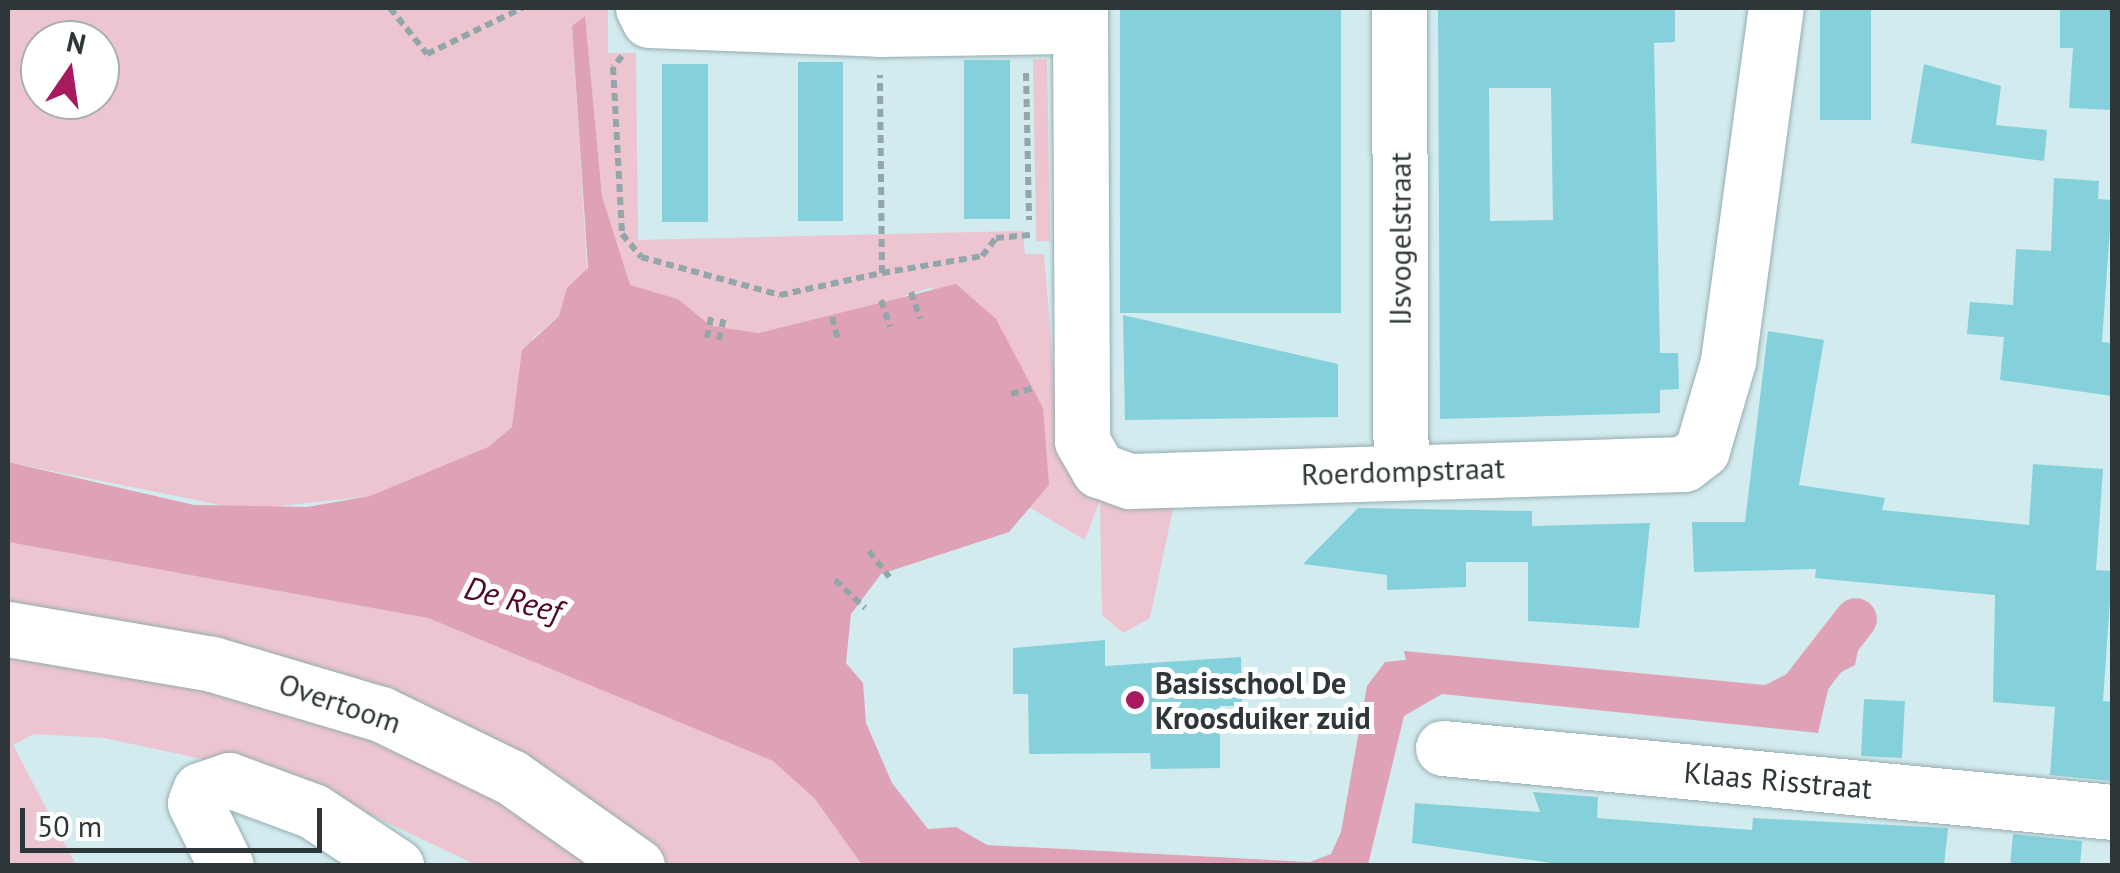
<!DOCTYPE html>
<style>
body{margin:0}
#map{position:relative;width:2120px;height:873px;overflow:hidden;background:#d2ebee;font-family:"PT Sans",sans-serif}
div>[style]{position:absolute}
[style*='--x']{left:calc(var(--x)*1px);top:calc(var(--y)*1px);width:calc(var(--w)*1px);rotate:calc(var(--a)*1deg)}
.green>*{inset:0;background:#ecc5d1;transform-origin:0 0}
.water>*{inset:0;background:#dfa1b5}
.canal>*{height:42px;margin:-21px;padding:0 21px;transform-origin:21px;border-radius:21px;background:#dfa1b5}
.building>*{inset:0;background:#85d1db;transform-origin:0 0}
.path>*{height:6px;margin-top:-3px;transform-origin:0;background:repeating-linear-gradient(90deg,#93a6a9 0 8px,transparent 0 13px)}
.roads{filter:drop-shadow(0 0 2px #95acaf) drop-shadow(0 0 2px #95acaf)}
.minor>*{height:55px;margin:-27.5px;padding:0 27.5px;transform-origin:27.5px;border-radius:27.5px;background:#fff}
.dots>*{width:28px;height:28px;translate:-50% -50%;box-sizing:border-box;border:5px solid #fff;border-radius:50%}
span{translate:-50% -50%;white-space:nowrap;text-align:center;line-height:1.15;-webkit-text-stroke:10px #fff;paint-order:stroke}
.street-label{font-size:30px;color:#2d3638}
.poi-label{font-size:30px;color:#2d3638;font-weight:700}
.left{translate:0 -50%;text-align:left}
.water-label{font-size:32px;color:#50072a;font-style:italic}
.frame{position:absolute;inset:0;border:10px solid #2d3638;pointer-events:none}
.north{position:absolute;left:20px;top:20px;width:100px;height:100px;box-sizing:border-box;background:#fff;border:2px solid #abafaf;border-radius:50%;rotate:13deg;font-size:28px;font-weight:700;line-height:40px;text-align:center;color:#2d3638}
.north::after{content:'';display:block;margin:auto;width:35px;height:45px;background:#a71b5e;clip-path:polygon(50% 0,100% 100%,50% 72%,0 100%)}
.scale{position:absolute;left:20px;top:808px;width:302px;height:45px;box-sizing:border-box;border:5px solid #2d3638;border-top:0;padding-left:12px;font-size:30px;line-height:35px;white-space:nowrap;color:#2d3638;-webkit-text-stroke:8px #fff;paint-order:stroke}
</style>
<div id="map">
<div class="green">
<i style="clip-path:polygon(evenodd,8px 8px,608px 8px,608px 53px,636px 53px,638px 240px,1023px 231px,1025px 254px,1044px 254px,1059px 438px,1174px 504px,1150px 618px,1123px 633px,1102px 615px,1100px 500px,1085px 540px,1029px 507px,1049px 485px,932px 287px,797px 331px,759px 333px,711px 326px,678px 299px,629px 285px,602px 196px,585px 18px,572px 26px,587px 268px,559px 316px,533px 338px,512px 427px,488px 447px,370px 496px,245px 510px,8px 462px,8px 8px,40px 40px,100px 40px,100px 100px,40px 100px,40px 40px)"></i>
<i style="left:1047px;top:59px;width:182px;height:14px;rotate:89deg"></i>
<i style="clip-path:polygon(8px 542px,428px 618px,773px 761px,815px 799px,862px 865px,668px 865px,618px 824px,8px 611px)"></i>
<i style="clip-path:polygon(8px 645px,201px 678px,464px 768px,609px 865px,476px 865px,296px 779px,104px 738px,34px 734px,13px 745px,76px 865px,8px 865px)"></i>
</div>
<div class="water">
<i style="clip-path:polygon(585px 16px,602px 196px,630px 285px,678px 299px,711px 326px,759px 333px,956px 284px,996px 319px,1043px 408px,1049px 485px,1009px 532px,881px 574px,851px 614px,846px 663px,863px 683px,866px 723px,892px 783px,928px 829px,956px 827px,987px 845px,1310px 862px,1331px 854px,1341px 832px,1367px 686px,1385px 662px,1406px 660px,1404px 651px,1765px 685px,1835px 650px,1866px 610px,1855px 665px,1831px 677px,1818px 733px,1442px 694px,1404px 716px,1368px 865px,862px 865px,815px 799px,773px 761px,428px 618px,8px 542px,8px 462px,194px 505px,307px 507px,370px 496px,488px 447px,512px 427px,522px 350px,559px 316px,567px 288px,588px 268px,572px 26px)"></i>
</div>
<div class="canal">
<i style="--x:1803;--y:687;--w:86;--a:-52.1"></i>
</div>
<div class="building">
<i style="left:1120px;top:8px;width:221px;height:305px"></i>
<i style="clip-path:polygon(evenodd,1438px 8px,1675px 10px,1675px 42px,1654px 43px,1660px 353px,1678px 353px,1679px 389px,1660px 390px,1660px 413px,1440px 419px,1438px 8px,1489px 88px,1551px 88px,1553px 220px,1490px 221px,1489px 88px)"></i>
<i style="left:1820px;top:8px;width:51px;height:112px"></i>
<i style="clip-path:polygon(2060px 8px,2112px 8px,2112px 110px,2069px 108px,2073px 48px,2060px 48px)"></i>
<i style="left:964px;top:60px;width:46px;height:159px"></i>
<i style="left:798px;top:62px;width:45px;height:159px"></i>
<i style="left:662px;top:64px;width:46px;height:158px"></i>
<i style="clip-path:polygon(1924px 64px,2001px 86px,1996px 125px,2047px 130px,2044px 161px,1911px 143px)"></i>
<i style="clip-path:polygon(2054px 178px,2099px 181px,2098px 199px,2112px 200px,2102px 342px,2112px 343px,2112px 396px,2000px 380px,2004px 337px,1967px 334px,1970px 302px,2013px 305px,2016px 249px,2051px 251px)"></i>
<i style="clip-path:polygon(1123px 315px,1338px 364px,1338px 417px,1125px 420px)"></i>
<i style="clip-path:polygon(1768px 331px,1824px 340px,1799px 485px,1885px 498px,1882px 510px,2029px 525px,2033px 464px,2103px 469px,2096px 570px,2112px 571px,2103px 701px,2112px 702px,2112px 781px,2050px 775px,2055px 707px,1993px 702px,1995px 595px,1815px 578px,1816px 569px,1694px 572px,1692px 522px,1745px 522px)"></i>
<i style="clip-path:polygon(1358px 508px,1532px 511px,1532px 526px,1650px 523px,1639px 628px,1528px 621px,1528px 562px,1466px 562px,1466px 587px,1387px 590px,1387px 575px,1303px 564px)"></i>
<i style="clip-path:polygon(1105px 640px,1105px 666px,1241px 657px,1242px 706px,1220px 706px,1220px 768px,1151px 769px,1150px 753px,1029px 754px,1028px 694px,1013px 694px,1013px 648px)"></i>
<i style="left:1864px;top:699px;width:41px;height:57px;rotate:3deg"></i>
<i style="clip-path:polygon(1533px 792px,1598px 797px,1597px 818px,1752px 830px,1753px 818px,1948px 828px,1944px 866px,1572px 866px,1412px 843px,1415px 803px,1540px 812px)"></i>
<i style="clip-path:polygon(2013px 834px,2082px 841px,2080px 866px,2010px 866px)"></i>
</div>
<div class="path">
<i style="--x:390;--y:8;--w:59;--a:51.2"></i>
<i style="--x:427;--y:54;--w:106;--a:-25.8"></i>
<i style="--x:622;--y:56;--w:14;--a:129"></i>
<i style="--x:613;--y:67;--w:167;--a:86.9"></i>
<i style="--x:622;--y:234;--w:30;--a:50"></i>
<i style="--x:641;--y:257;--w:144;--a:15.3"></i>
<i style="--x:780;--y:295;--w:104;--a:-12.2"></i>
<i style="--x:882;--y:273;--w:198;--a:-90.6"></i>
<i style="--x:1026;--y:73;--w:147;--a:88.8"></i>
<i style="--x:882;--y:273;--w:101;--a:-9.6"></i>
<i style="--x:982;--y:256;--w:23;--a:-52"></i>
<i style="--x:996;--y:238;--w:34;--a:-5"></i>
<i style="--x:911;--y:292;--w:28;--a:71"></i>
<i style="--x:881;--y:300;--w:28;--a:71"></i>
<i style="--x:832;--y:317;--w:23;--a:75"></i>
<i style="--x:707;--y:338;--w:25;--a:-79"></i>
<i style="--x:719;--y:340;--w:25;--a:-78"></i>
<i style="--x:1011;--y:394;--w:24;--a:-15"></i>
<i style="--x:869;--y:551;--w:33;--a:52"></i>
<i style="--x:835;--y:580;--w:41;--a:43"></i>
</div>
<div class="roads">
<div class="minor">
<i style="--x:643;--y:8;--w:13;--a:63"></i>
<i style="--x:649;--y:20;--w:230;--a:2.2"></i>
<i style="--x:879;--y:29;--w:201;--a:-0.9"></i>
<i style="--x:1080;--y:26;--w:18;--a:-90"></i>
<i style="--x:1399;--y:8;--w:462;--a:89.8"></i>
<i style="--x:1080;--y:26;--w:415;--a:89.7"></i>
<i style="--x:1082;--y:441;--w:34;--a:60"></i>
<i style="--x:1099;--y:470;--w:33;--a:20"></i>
<i style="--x:1130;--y:481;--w:554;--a:-1.76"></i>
<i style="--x:1684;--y:464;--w:23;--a:-38"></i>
<i style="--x:1702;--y:450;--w:93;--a:-73.7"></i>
<i style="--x:1728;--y:361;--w:356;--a:-82.3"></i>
<i style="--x:8;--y:629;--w:207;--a:9.7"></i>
<i style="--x:212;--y:664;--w:176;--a:16.5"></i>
<i style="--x:381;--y:714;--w:144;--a:25.9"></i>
<i style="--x:511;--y:777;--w:154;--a:35.2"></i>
<i style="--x:1443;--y:748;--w:672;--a:5.46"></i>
<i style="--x:226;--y:866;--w:70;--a:-116.2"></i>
<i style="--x:195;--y:803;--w:14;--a:-69"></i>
<i style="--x:200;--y:790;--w:31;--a:-19"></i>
<i style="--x:229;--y:780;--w:90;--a:20.3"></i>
<i style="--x:313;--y:811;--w:100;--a:33.5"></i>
</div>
</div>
<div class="dots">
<i style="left:1135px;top:700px;background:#a71b5e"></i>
</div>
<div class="street-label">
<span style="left:1400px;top:239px;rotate:-90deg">IJsvogelstraat</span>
<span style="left:1403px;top:471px;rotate:-2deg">Roerdompstraat</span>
<span style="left:340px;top:703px;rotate:19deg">Overtoom</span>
<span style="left:1778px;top:780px;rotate:5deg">Klaas Risstraat</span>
</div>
<div class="poi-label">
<span class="left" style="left:1155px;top:700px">Basisschool De<br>Kroosduiker zuid</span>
</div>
<div class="water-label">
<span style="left:513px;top:599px;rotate:15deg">De Reef</span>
</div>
<div class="frame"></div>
<div class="north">N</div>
<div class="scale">50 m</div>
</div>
